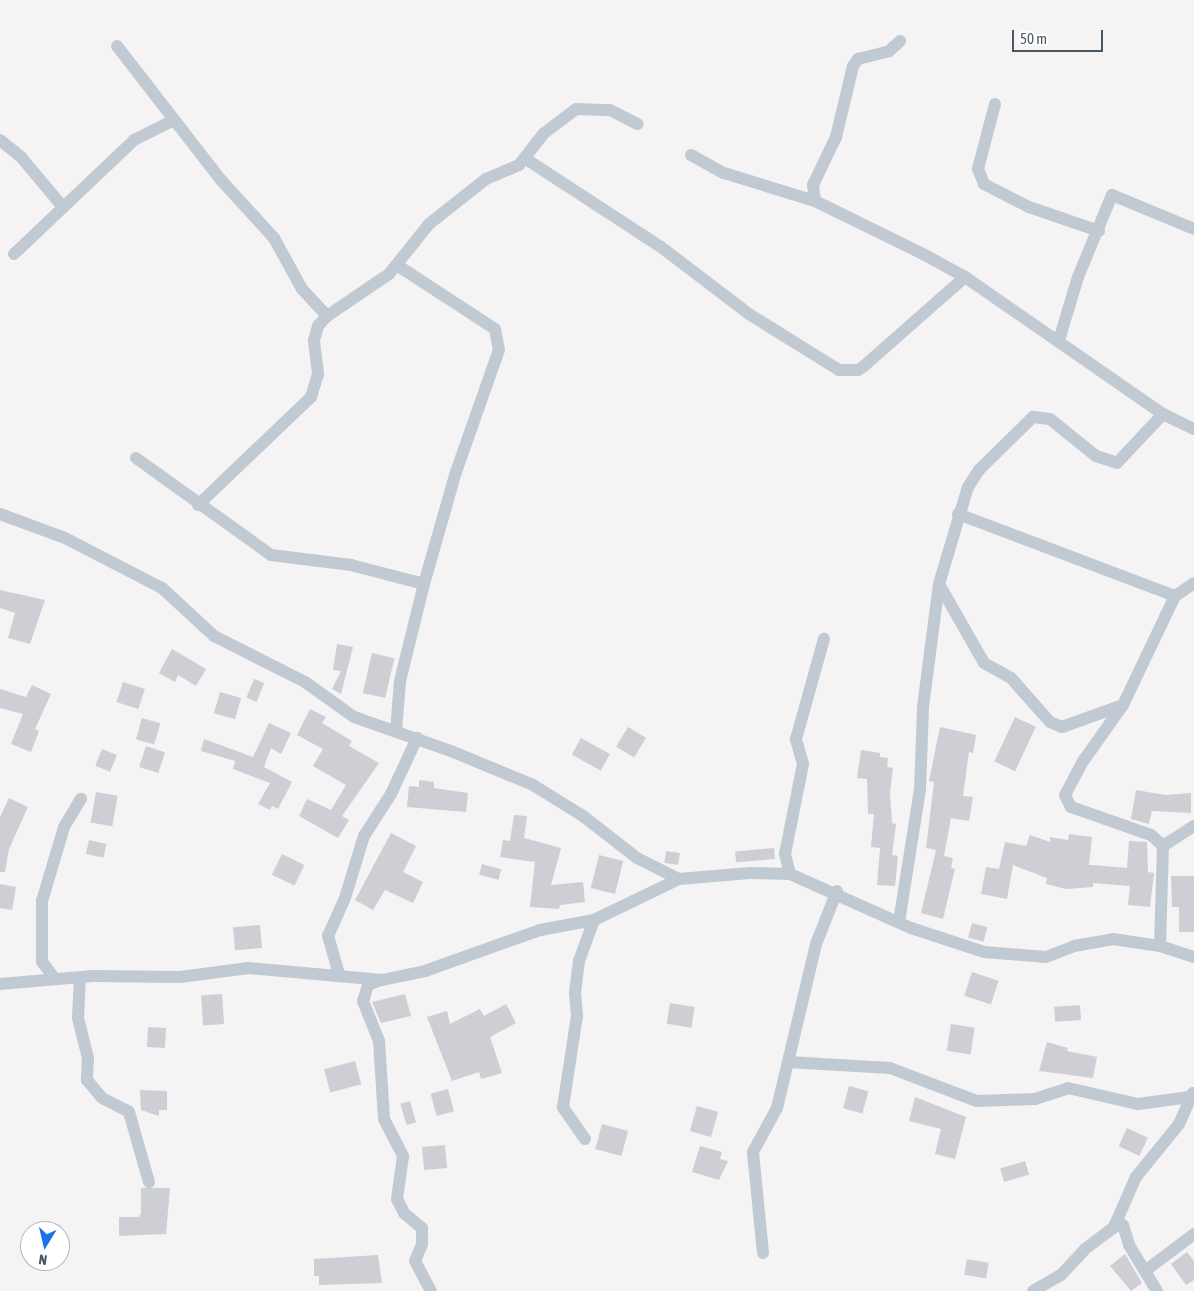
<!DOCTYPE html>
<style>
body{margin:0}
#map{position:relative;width:1194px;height:1291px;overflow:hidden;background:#f5f3f3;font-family:"Asap Condensed",sans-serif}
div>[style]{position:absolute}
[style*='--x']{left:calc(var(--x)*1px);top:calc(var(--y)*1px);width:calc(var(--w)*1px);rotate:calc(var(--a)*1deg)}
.building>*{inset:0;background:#cdcfd5;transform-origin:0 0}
.street>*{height:12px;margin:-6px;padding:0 6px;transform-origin:6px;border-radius:6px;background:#c1cad2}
span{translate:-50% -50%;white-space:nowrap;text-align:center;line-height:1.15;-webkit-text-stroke:5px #fff;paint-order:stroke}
.north{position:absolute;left:20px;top:1221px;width:50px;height:50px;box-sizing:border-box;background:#fff;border:1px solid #b7bbc0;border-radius:50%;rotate:189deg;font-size:14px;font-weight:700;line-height:20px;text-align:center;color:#4a5661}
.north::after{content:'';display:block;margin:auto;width:18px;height:22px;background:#1a73e8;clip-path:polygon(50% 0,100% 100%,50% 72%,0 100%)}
.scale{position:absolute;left:1012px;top:30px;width:91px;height:22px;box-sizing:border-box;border:2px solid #4a5661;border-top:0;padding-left:6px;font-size:15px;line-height:18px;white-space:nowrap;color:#4a5661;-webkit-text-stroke:4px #fff;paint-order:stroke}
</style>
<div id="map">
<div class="building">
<i style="clip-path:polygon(0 590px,45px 600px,30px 644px,8px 638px,15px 613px,0 608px)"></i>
<i style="clip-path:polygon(337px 644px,353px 647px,341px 694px,332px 689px,341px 671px,333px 670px)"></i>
<i style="clip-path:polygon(172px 649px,206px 669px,196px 686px,178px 675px,175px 682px,159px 673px)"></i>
<i style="left:372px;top:653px;width:23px;height:41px;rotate:13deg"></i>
<i style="left:254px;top:679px;width:11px;height:20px;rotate:22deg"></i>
<i style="left:123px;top:682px;width:23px;height:21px;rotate:18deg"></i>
<i style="clip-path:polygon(32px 685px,51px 694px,35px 729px,39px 731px,31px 752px,11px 744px,23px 714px,0 708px,0 689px,26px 697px)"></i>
<i style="left:220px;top:692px;width:22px;height:22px;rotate:16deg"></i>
<i style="clip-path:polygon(310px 709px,326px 717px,322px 723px,352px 741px,349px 746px,379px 763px,342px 816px,349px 820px,338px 838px,299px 816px,307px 799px,331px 810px,346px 785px,313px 766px,323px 749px,297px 735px)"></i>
<i style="left:1015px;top:717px;width:23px;height:49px;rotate:25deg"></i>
<i style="left:142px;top:718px;width:19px;height:22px;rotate:16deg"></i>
<i style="clip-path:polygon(269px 723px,291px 733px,281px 754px,271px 748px,264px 767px,292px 782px,278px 809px,272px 806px,270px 810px,258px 804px,270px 783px,233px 769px,235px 761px,201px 751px,204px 739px,253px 757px)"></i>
<i style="left:628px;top:727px;width:21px;height:23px;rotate:31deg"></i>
<i style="clip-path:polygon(940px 727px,976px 735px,973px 753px,969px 752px,963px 796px,973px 797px,969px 821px,951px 818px,944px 856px,953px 858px,951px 868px,955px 869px,943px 919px,921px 913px,936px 850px,926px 848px,934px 782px,929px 781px)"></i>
<i style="left:581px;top:738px;width:33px;height:19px;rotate:29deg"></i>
<i style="left:146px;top:746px;width:20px;height:22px;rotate:18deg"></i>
<i style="left:102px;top:749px;width:16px;height:18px;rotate:22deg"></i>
<i style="clip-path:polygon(861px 750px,880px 753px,880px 757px,888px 758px,887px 767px,893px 768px,890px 793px,892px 823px,896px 824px,892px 855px,898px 856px,895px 886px,877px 885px,880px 848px,871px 847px,874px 814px,868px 814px,867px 779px,857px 778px)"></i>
<i style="clip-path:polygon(419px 780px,434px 782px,434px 788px,468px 793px,466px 812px,407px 807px,409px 786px,419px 787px)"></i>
<i style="clip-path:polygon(1136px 790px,1165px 795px,1191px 793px,1191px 813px,1152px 811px,1149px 824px,1131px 819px)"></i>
<i style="left:96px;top:792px;width:22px;height:31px;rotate:10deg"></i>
<i style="clip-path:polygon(9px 798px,28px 807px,9px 849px,5px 872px,0 872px,0 817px)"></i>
<i style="clip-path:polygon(514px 815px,527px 816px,524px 838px,561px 848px,551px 885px,583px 882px,585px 902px,560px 905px,559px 909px,530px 907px,535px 862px,500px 857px,503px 840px,510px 841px)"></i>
<i style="clip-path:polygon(391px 833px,416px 846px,403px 872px,423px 882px,413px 903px,385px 890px,373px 910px,355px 900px)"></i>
<i style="clip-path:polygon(1069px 834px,1092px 837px,1089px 865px,1094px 865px,1127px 868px,1129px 841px,1147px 842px,1148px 872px,1154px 873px,1150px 907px,1128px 905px,1130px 886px,1093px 883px,1093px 887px,1066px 889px,1046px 884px,1047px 878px,1013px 865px,1007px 899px,981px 894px,986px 867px,999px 869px,1005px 842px,1026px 846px,1030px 835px,1050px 842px,1050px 837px,1068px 840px)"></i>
<i style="left:89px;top:840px;width:18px;height:14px;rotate:13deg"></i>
<i style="left:774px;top:848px;width:11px;height:39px;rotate:85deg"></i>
<i style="left:666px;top:851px;width:14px;height:12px;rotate:8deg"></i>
<i style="left:282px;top:854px;width:25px;height:23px;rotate:26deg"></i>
<i style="left:599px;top:855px;width:25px;height:34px;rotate:14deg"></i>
<i style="left:482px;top:864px;width:20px;height:11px;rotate:15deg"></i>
<i style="clip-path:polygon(1171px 876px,1194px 876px,1194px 932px,1179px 932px,1179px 907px,1172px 907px)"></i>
<i style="clip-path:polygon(0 884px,16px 887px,12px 910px,0 908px)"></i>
<i style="left:972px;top:923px;width:16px;height:15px;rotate:15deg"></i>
<i style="left:260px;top:925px;width:23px;height:27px;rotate:85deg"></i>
<i style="left:972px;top:972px;width:28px;height:25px;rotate:18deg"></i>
<i style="left:222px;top:994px;width:30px;height:21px;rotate:86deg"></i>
<i style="clip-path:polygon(405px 994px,411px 1016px,381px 1023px,372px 1002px)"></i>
<i style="left:670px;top:1003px;width:25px;height:21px;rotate:9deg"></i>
<i style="clip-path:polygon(506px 1004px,516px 1023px,490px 1037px,502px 1073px,481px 1079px,479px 1072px,452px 1081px,427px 1017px,447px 1011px,450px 1024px,480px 1009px,484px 1016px)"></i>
<i style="left:1080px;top:1005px;width:15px;height:26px;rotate:86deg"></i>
<i style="left:951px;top:1024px;width:24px;height:27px;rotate:9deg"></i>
<i style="left:148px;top:1027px;width:18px;height:20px;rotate:3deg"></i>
<i style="clip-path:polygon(1047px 1042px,1068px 1048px,1067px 1051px,1097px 1057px,1093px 1078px,1039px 1071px)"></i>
<i style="left:355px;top:1061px;width:24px;height:32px;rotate:75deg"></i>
<i style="left:849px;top:1086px;width:20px;height:23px;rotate:15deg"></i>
<i style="left:448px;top:1089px;width:23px;height:18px;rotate:75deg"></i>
<i style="clip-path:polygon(140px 1090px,167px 1091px,167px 1110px,159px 1110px,159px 1116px,141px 1110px)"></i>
<i style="clip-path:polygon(915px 1097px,966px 1117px,955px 1159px,935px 1154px,941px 1129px,909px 1121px)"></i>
<i style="left:410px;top:1101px;width:22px;height:10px;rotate:74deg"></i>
<i style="left:697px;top:1106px;width:22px;height:26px;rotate:16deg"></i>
<i style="left:602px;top:1124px;width:27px;height:26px;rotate:15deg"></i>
<i style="left:1127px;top:1128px;width:23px;height:20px;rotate:25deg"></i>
<i style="left:445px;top:1145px;width:23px;height:23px;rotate:85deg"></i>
<i style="clip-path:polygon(700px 1146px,722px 1152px,720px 1159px,728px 1161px,719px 1180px,692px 1172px)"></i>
<i style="left:1025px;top:1161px;width:14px;height:26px;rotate:73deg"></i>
<i style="clip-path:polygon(141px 1188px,170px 1188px,166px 1234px,119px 1236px,119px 1217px,139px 1217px,141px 1213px)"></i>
<i style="clip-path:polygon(1187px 1252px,1194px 1261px,1194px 1280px,1186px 1285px,1171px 1264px)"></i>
<i style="clip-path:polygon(1125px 1254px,1142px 1283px,1131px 1291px,1110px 1266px)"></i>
<i style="clip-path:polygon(378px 1255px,382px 1283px,319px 1285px,319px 1276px,314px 1276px,314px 1259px)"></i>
<i style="left:967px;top:1259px;width:22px;height:16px;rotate:10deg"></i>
</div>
<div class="street">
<i style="--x:117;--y:46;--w:170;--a:52.2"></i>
<i style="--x:221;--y:180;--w:79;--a:47.6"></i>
<i style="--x:274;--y:238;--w:58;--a:61.2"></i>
<i style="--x:302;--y:289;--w:37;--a:47"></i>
<i style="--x:995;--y:104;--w:67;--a:104.7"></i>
<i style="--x:978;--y:169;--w:16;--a:68"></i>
<i style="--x:984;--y:184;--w:51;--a:27.1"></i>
<i style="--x:1029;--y:207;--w:74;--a:18.9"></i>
<i style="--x:0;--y:140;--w:27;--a:39"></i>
<i style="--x:21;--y:157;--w:65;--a:50"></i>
<i style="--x:691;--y:155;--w:38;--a:29"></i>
<i style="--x:724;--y:173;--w:95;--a:17.1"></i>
<i style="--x:815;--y:201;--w:120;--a:26.1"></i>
<i style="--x:923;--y:254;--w:48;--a:28.7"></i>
<i style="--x:965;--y:277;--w:241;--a:34.7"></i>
<i style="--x:1163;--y:414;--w:34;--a:26"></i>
<i style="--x:526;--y:159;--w:161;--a:33.1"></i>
<i style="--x:661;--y:247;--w:111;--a:37.3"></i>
<i style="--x:749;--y:314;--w:106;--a:31.9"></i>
<i style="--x:839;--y:370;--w:19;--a:0"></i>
<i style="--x:858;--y:370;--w:7;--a:-34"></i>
<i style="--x:864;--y:366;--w:135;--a:-41.4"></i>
<i style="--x:815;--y:201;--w:16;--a:-97"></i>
<i style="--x:813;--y:185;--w:53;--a:-64.4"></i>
<i style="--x:836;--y:137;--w:73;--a:-76.5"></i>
<i style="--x:853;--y:66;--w:9;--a:-54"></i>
<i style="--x:858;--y:59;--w:32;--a:-14"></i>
<i style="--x:889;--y:51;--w:15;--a:-42"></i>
<i style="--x:14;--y:254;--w:166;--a:-43.5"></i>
<i style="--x:134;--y:140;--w:45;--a:-26.6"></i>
<i style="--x:1059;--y:340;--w:66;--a:-73.2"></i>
<i style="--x:1078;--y:277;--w:89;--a:-67.5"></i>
<i style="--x:1112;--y:195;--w:89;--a:22.5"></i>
<i style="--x:136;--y:458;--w:166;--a:35.7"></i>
<i style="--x:271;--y:555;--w:81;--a:7.1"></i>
<i style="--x:351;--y:565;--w:75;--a:14.6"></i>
<i style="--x:198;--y:505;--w:156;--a:-43.7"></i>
<i style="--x:311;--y:397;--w:24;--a:-73"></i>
<i style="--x:318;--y:374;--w:34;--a:-97"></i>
<i style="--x:314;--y:340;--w:15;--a:-74"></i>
<i style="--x:318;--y:326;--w:13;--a:-48"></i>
<i style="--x:327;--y:316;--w:75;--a:-34.1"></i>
<i style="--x:389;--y:274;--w:64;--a:-51.3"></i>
<i style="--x:429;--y:224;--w:73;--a:-38.3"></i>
<i style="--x:486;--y:179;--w:36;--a:-23"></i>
<i style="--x:519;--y:165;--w:39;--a:-52"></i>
<i style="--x:543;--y:134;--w:41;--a:-37.1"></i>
<i style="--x:576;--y:109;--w:34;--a:2"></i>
<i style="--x:610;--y:110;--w:31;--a:27"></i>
<i style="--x:0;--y:514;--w:69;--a:20.3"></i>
<i style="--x:65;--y:538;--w:109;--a:27.3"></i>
<i style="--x:162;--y:588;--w:71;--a:42.7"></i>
<i style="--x:214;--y:636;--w:102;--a:26.8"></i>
<i style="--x:305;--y:682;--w:60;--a:35.5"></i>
<i style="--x:354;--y:717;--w:103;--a:19.3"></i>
<i style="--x:451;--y:751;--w:89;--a:22.5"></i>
<i style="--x:533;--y:785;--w:59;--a:31.8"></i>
<i style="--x:583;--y:816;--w:68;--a:37.9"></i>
<i style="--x:637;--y:858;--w:47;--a:26.6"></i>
<i style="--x:958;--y:514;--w:232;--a:20.7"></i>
<i style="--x:939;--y:584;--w:91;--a:60.3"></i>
<i style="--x:984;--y:663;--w:31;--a:29"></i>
<i style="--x:1011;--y:678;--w:59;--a:48.4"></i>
<i style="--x:1050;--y:722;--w:13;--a:23"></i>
<i style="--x:1062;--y:727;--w:65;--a:-19.8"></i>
<i style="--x:396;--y:731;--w:50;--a:-85.4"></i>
<i style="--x:400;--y:681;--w:100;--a:-76.1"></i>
<i style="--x:424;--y:584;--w:116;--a:-74.1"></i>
<i style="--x:456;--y:472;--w:129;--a:-70.6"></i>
<i style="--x:499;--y:350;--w:21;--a:-101"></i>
<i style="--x:495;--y:329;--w:117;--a:-146.9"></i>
<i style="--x:1163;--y:846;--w:16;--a:-137"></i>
<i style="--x:1151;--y:835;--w:85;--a:-160.7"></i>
<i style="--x:1071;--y:807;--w:13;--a:-117"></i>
<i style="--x:1065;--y:795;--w:40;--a:-62"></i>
<i style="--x:1084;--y:760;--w:67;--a:-54.7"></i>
<i style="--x:1123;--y:705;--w:121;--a:-64.5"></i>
<i style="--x:1175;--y:596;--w:23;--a:-34"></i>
<i style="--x:1163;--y:846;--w:37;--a:-33"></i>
<i style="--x:790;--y:874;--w:21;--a:-104"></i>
<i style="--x:785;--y:854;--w:92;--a:-78.7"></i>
<i style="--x:803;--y:764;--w:26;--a:-106"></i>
<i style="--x:796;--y:739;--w:104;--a:-74.4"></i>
<i style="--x:899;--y:922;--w:134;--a:-81"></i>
<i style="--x:920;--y:790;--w:83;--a:-87.9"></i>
<i style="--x:923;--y:707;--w:124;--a:-82.6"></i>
<i style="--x:939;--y:584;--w:101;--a:-73.4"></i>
<i style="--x:968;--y:487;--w:20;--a:-57"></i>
<i style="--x:979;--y:470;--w:76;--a:-44.5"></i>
<i style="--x:1033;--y:417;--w:17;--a:7"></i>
<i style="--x:1050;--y:419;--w:59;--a:38.8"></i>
<i style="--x:1096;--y:456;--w:22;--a:18"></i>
<i style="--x:1117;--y:463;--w:67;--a:-46.8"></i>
<i style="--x:1160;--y:946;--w:100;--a:-88.3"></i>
<i style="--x:339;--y:974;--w:40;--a:-106"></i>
<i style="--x:328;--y:936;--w:42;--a:-65.9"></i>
<i style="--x:345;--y:898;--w:65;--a:-73"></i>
<i style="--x:364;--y:836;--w:50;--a:-57.3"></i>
<i style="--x:391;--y:794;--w:62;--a:-65.1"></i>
<i style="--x:80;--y:977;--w:41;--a:92.8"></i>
<i style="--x:78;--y:1018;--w:41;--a:76"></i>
<i style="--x:88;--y:1058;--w:22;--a:93"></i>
<i style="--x:87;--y:1080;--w:23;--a:50"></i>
<i style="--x:102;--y:1098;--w:30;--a:27"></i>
<i style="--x:129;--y:1112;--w:73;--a:74.1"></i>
<i style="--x:55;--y:979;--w:21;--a:-127"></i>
<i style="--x:42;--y:962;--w:61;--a:-90"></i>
<i style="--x:42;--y:901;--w:77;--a:-73.4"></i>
<i style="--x:64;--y:827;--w:33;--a:-59"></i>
<i style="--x:381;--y:980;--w:14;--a:159"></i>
<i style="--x:368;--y:985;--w:17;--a:107"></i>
<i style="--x:363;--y:1001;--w:43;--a:68.2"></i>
<i style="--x:379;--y:1041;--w:78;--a:86.3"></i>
<i style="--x:384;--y:1119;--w:42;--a:62.8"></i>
<i style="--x:403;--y:1156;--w:43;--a:97.9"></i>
<i style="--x:397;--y:1199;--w:16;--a:63"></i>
<i style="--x:404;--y:1213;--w:23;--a:40"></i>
<i style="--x:422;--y:1228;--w:16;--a:90"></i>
<i style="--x:422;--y:1244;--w:18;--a:112"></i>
<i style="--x:415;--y:1261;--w:34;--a:62"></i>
<i style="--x:0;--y:984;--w:93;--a:-4.9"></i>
<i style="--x:93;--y:976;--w:87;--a:0.7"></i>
<i style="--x:180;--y:977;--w:69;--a:-7.5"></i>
<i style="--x:248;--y:968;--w:135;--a:5.1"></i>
<i style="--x:382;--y:980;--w:44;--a:-11.8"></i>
<i style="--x:425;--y:971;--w:122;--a:-19.6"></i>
<i style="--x:540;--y:930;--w:55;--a:-10.5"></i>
<i style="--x:594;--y:920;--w:94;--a:-25.8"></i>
<i style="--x:679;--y:879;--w:71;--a:-4.8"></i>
<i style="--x:750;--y:873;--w:40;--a:1.4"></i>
<i style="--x:790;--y:874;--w:133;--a:24.1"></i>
<i style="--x:911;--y:928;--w:77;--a:18.2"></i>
<i style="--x:984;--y:952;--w:62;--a:4.6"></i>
<i style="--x:1046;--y:957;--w:30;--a:-21"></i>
<i style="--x:1074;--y:946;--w:40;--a:-10"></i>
<i style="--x:1113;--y:939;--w:48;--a:8.5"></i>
<i style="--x:1160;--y:946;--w:36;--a:18"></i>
<i style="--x:788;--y:1062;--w:102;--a:3.4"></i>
<i style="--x:890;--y:1068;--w:93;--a:20.8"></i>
<i style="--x:977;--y:1101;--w:58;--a:-2"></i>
<i style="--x:1035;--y:1099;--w:35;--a:-18"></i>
<i style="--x:1068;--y:1088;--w:72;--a:12.9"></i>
<i style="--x:1138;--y:1104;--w:52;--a:-7.7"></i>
<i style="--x:585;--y:1139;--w:39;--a:-125"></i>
<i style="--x:563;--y:1107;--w:92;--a:-81.3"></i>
<i style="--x:577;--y:1016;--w:23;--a:-95"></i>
<i style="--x:575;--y:993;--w:32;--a:-83"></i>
<i style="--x:579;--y:961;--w:44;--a:-69.9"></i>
<i style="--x:1114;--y:1227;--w:9;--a:-13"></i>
<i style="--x:1123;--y:1225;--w:21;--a:73"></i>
<i style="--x:1129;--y:1245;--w:54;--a:58.7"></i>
<i style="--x:763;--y:1253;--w:101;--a:-95.7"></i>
<i style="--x:753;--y:1152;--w:50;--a:-61.4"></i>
<i style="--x:777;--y:1108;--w:169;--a:-76.6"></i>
<i style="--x:816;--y:944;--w:57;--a:-68.4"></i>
<i style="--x:1145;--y:1271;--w:61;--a:-37.1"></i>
<i style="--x:1033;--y:1291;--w:32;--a:-30"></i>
<i style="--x:1061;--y:1275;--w:35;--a:-47"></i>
<i style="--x:1085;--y:1249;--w:36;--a:-37"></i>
<i style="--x:1114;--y:1227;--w:55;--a:-66.3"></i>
<i style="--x:1136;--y:1177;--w:68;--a:-50.9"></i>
<i style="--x:1179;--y:1124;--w:34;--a:-66"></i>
</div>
<div class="north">N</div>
<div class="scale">50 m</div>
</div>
